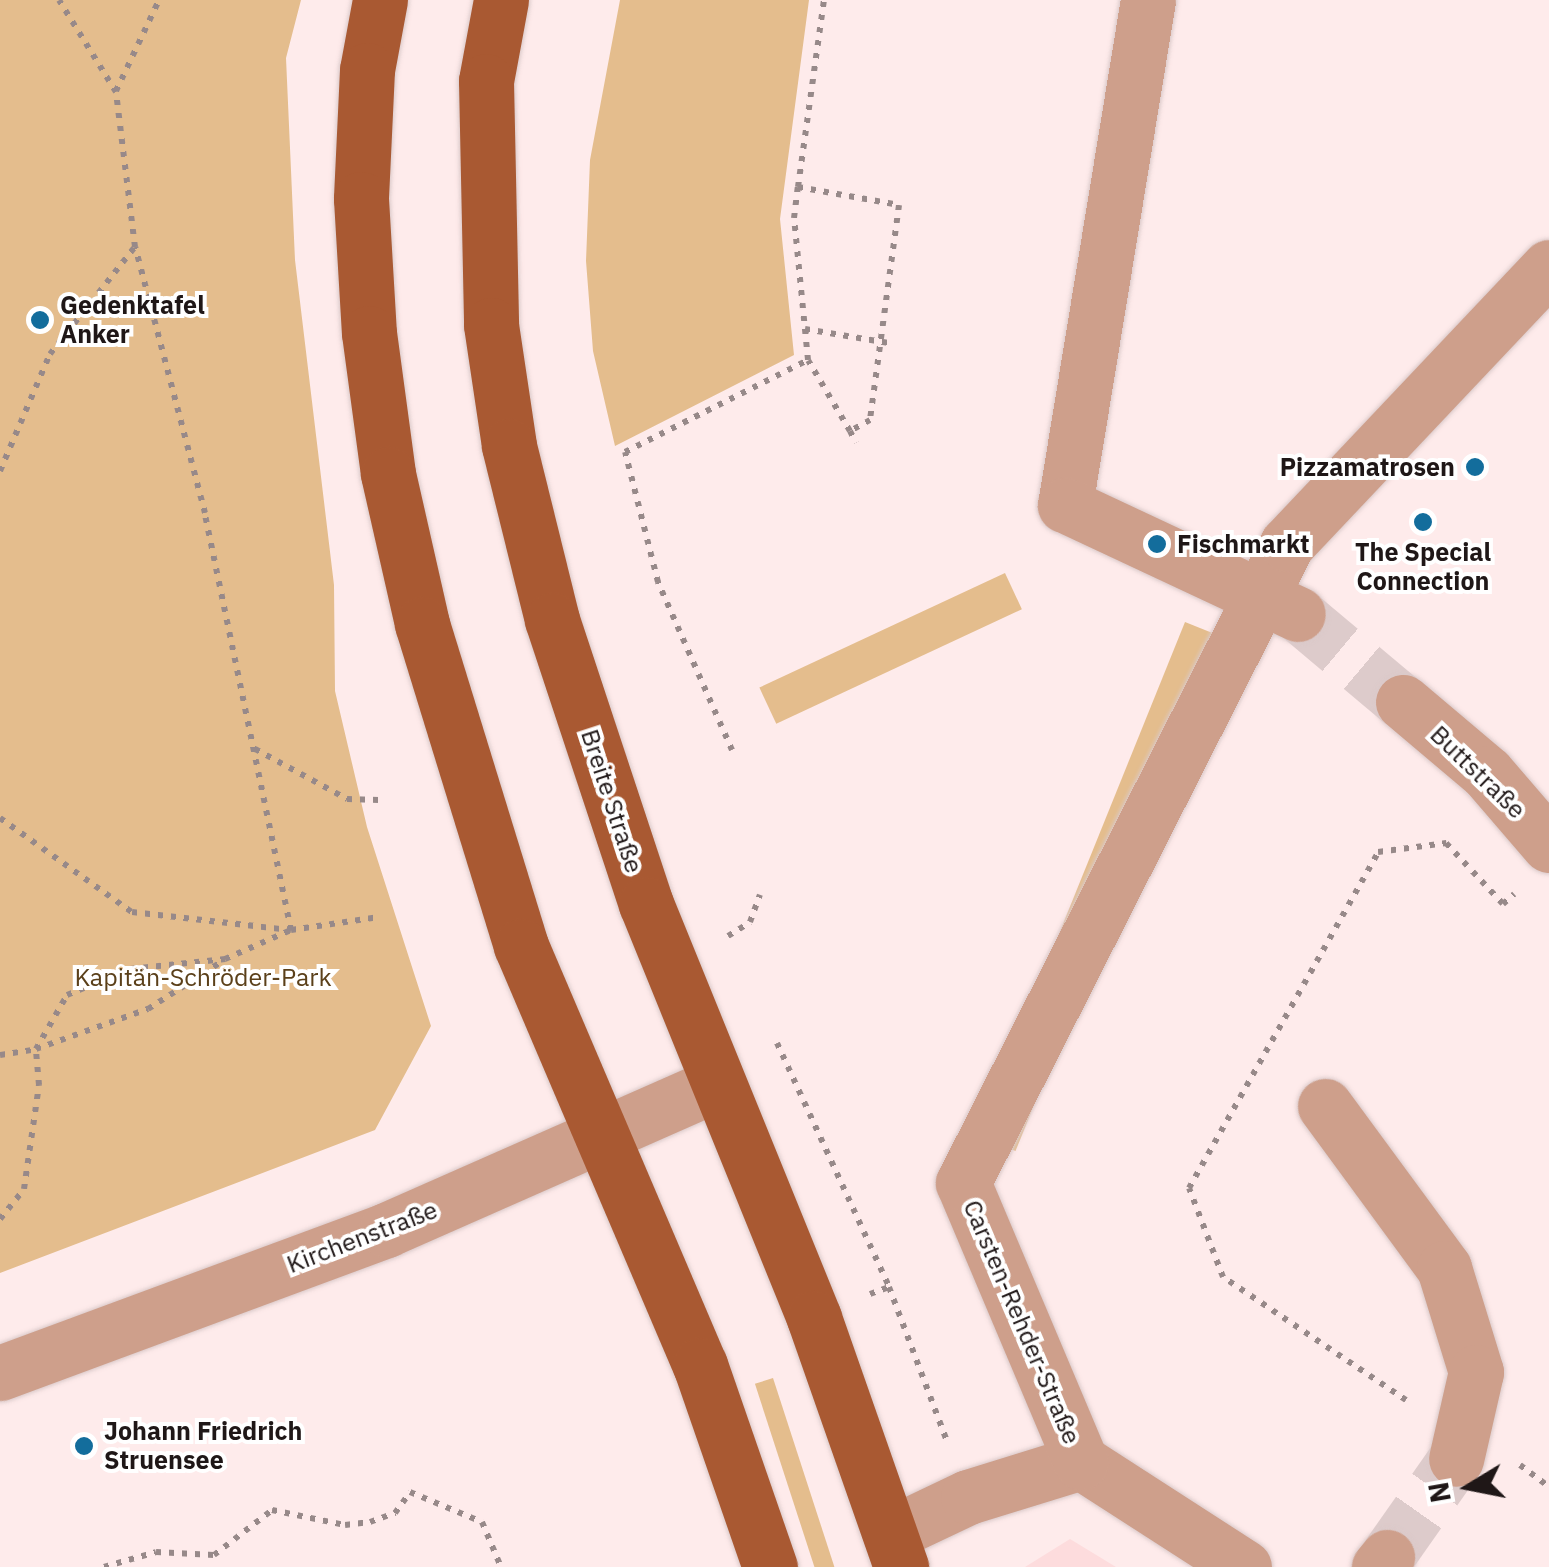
<!DOCTYPE html>
<meta charset="utf-8">
<style>
body{margin:0}
#map{position:relative;width:1549px;height:1567px;overflow:hidden;background:#feebeb;font-family:"IBM Plex Sans",sans-serif}
div>[style]{position:absolute}
[style*='--x']{left:calc(var(--x)*1px);top:calc(var(--y)*1px);width:calc(var(--w)*1px);rotate:calc(var(--a)*1deg)}
.built>*{inset:0;background:#fddcdd}
.green>*{inset:0;background:#e4bd8d;transform-origin:0 0}
.minor-tunnel>*{height:55px;margin-top:-27.5px;transform-origin:0;background:repeating-linear-gradient(90deg,#ddcbcb 0 55px,transparent 0 83px)}
.path>*{height:6px;margin-top:-3px;transform-origin:0;background:repeating-linear-gradient(90deg,#978989 0 5px,transparent 0 13px)}
.roads{filter:drop-shadow(0 0 2px #dac9c9) drop-shadow(0 0 2px #dac9c9)}
.minor>*{height:55px;margin:-27.5px;padding:0 27.5px;transform-origin:27.5px;border-radius:27.5px;background:#ce9f8b}
.major>*{height:55px;margin:-27.5px;padding:0 27.5px;transform-origin:27.5px;border-radius:27.5px;background:#a95932}
.dots>*{width:28px;height:28px;translate:-50% -50%;box-sizing:border-box;border:5px solid #fff;border-radius:50%}
span{translate:-50% -50%;white-space:nowrap;text-align:center;line-height:1.15;-webkit-text-stroke:8px #fff;paint-order:stroke}
.poi-label{font-size:25px;color:#1f1717;font-weight:700}
.left{translate:0 -50%;text-align:left}
.right{translate:-100% -50%;text-align:right}
.street-label{font-size:25px;color:#1f1717}
.park-label{font-size:25px;color:#5b401a}
.north{position:absolute;left:1419px;top:1437px;width:100px;height:100px;-webkit-text-stroke:8px #fff;paint-order:stroke;rotate:260deg;font-size:28px;font-weight:700;line-height:40px;text-align:center;color:#1f1717}
.north::after{content:'';display:block;margin:auto;width:35px;height:45px;background:#1f1717;clip-path:polygon(50% 0,100% 100%,50% 72%,0 100%)}
</style>
<div id="map">
<div class="built">
<i style="clip-path:polygon(1070px 1539px,1116px 1567px,1025px 1567px)"></i>
</div>
<div class="green">
<i style="clip-path:polygon(0 0,301px 0,286px 58px,295px 260px,334px 585px,335px 691px,367px 827px,431px 1026px,375px 1130px,0 1273px)"></i>
<i style="clip-path:polygon(620px 0,809px 0,780px 219px,794px 355px,615px 446px,593px 351px,586px 261px,590px 160px)"></i>
<i style="left:1005px;top:573px;width:40px;height:271px;rotate:65deg"></i>
<i style="left:1185px;top:622px;width:41px;height:554px;rotate:22deg"></i>
<i style="left:773px;top:1378px;width:199px;height:19px;rotate:72deg"></i>
</div>
<div class="minor-tunnel">
<i style="--x:1298;--y:614;--w:137;--a:40"></i>
<i style="--x:1387;--y:1557;--w:120;--a:-54.9"></i>
</div>
<div class="path">
<i style="--x:116;--y:91;--w:101;--a:-64.7"></i>
<i style="--x:798;--y:187;--w:103;--a:10.1"></i>
<i style="--x:899;--y:205;--w:217;--a:97.7"></i>
<i style="--x:870;--y:420;--w:23;--a:151"></i>
<i style="--x:850;--y:431;--w:82;--a:-120.6"></i>
<i style="--x:808;--y:360;--w:143;--a:-95.6"></i>
<i style="--x:794;--y:218;--w:31;--a:-83"></i>
<i style="--x:798;--y:187;--w:189;--a:-82.1"></i>
<i style="--x:805;--y:329;--w:85;--a:9.5"></i>
<i style="--x:850;--y:431;--w:13;--a:63"></i>
<i style="--x:0;--y:471;--w:127;--a:-66.9"></i>
<i style="--x:50;--y:354;--w:135;--a:-51.6"></i>
<i style="--x:255;--y:749;--w:105;--a:28.5"></i>
<i style="--x:347;--y:799;--w:32;--a:2"></i>
<i style="--x:732;--y:750;--w:184;--a:-113.8"></i>
<i style="--x:658;--y:582;--w:134;--a:-104.2"></i>
<i style="--x:625;--y:452;--w:205;--a:-26.7"></i>
<i style="--x:0;--y:818;--w:162;--a:35.5"></i>
<i style="--x:132;--y:912;--w:160;--a:6.5"></i>
<i style="--x:291;--y:930;--w:426;--a:-101.7"></i>
<i style="--x:205;--y:513;--w:275;--a:-104.7"></i>
<i style="--x:135;--y:247;--w:156;--a:-97"></i>
<i style="--x:116;--y:92;--w:108;--a:-121.8"></i>
<i style="--x:728;--y:936;--w:26;--a:-32"></i>
<i style="--x:750;--y:922;--w:29;--a:-70"></i>
<i style="--x:777;--y:1043;--w:268;--a:65.3"></i>
<i style="--x:0;--y:1055;--w:36;--a:-9"></i>
<i style="--x:36;--y:1049;--w:62;--a:-60.1"></i>
<i style="--x:67;--y:995;--w:68;--a:-22.4"></i>
<i style="--x:130;--y:969;--w:96;--a:-6"></i>
<i style="--x:225;--y:959;--w:72;--a:-23.7"></i>
<i style="--x:291;--y:930;--w:89;--a:-8.4"></i>
<i style="--x:0;--y:1219;--w:38;--a:-51"></i>
<i style="--x:24;--y:1189;--w:105;--a:-81.8"></i>
<i style="--x:39;--y:1085;--w:36;--a:-95"></i>
<i style="--x:36;--y:1049;--w:119;--a:-19.7"></i>
<i style="--x:148;--y:1009;--w:90;--a:-32.8"></i>
<i style="--x:870;--y:1294;--w:20;--a:-20"></i>
<i style="--x:889;--y:1287;--w:162;--a:69.4"></i>
<i style="--x:1406;--y:1400;--w:220;--a:-146.1"></i>
<i style="--x:1223;--y:1277;--w:95;--a:-110.9"></i>
<i style="--x:1189;--y:1188;--w:386;--a:-60.6"></i>
<i style="--x:1378;--y:852;--w:69;--a:-7.5"></i>
<i style="--x:1446;--y:843;--w:83;--a:46.9"></i>
<i style="--x:1503;--y:904;--w:15;--a:-42"></i>
<i style="--x:1520;--y:1465;--w:36;--a:37"></i>
<i style="--x:104;--y:1567;--w:54;--a:-16.1"></i>
<i style="--x:156;--y:1552;--w:58;--a:3"></i>
<i style="--x:214;--y:1555;--w:73;--a:-37.8"></i>
<i style="--x:272;--y:1510;--w:75;--a:11.6"></i>
<i style="--x:345;--y:1525;--w:25;--a:-7"></i>
<i style="--x:370;--y:1522;--w:27;--a:-20"></i>
<i style="--x:395;--y:1513;--w:26;--a:-54"></i>
<i style="--x:410;--y:1492;--w:78;--a:22.6"></i>
<i style="--x:482;--y:1522;--w:49;--a:67.1"></i>
</div>
<div class="roads">
<div class="minor">
<i style="--x:1148;--y:0;--w:512;--a:99.33"></i>
<i style="--x:1065;--y:505;--w:257;--a:25.1"></i>
<i style="--x:1403;--y:702;--w:110;--a:40.2"></i>
<i style="--x:1487;--y:773;--w:95;--a:49.3"></i>
<i style="--x:1325;--y:1106;--w:201;--a:53.7"></i>
<i style="--x:1444;--y:1268;--w:109;--a:72.9"></i>
<i style="--x:1476;--y:1372;--w:89;--a:102.9"></i>
<i style="--x:0;--y:1373;--w:412;--a:-20.3"></i>
<i style="--x:386;--y:1230;--w:362;--a:-23.8"></i>
<i style="--x:890;--y:1534;--w:86;--a:-25.4"></i>
<i style="--x:968;--y:1497;--w:118;--a:-17.2"></i>
<i style="--x:1244;--y:1567;--w:194;--a:-147.2"></i>
<i style="--x:1081;--y:1462;--w:303;--a:-112.9"></i>
<i style="--x:963;--y:1183;--w:716;--a:-63.11"></i>
<i style="--x:1287;--y:544;--w:381;--a:-46.6"></i>
<i style="--x:1379;--y:1567;--w:13;--a:-51"></i>
</div>
<div class="major">
<i style="--x:380;--y:0;--w:71;--a:100.5"></i>
<i style="--x:367;--y:70;--w:129;--a:92.7"></i>
<i style="--x:361;--y:199;--w:134;--a:86.6"></i>
<i style="--x:369;--y:333;--w:142;--a:82.3"></i>
<i style="--x:388;--y:474;--w:154;--a:77.2"></i>
<i style="--x:422;--y:624;--w:337;--a:72.9"></i>
<i style="--x:521;--y:946;--w:456;--a:66.9"></i>
<i style="--x:700;--y:1365;--w:214;--a:70.9"></i>
<i style="--x:501;--y:0;--w:82;--a:100.5"></i>
<i style="--x:486;--y:81;--w:244;--a:88.8"></i>
<i style="--x:491;--y:325;--w:122;--a:81.5"></i>
<i style="--x:509;--y:446;--w:179;--a:76.1"></i>
<i style="--x:552;--y:620;--w:299;--a:71.7"></i>
<i style="--x:646;--y:904;--w:447;--a:67.9"></i>
<i style="--x:814;--y:1318;--w:264;--a:70.7"></i>
</div>
</div>
<div class="dots">
<i style="left:40px;top:320px;background:#136d9c"></i>
<i style="left:1475px;top:467px;background:#136d9c"></i>
<i style="left:1423px;top:522px;background:#136d9c"></i>
<i style="left:1157px;top:544px;background:#136d9c"></i>
<i style="left:84px;top:1446px;background:#136d9c"></i>
</div>
<div class="poi-label">
<span class="left" style="left:60px;top:320px">Gedenktafel<br>Anker</span>
<span class="right" style="left:1455px;top:467px">Pizzamatrosen</span>
<span class="left" style="left:1177px;top:544px">Fischmarkt</span>
<span style="left:1423px;top:567px">The Special<br>Connection</span>
<span class="left" style="left:104px;top:1446px">Johann Friedrich<br>Struensee</span>
</div>
<div class="street-label">
<span style="left:1478px;top:772px;rotate:44deg">Buttstraße</span>
<span style="left:612px;top:801px;rotate:72deg">Breite Straße</span>
<span style="left:362px;top:1237px;rotate:-21deg">Kirchenstraße</span>
<span style="left:1022px;top:1322px;rotate:67deg">Carsten-Rehder-Straße</span>
</div>
<div class="park-label">
<span style="left:203px;top:977px">Kapitän-Schröder-Park</span>
</div>
<div class="north">N</div>
</div>
